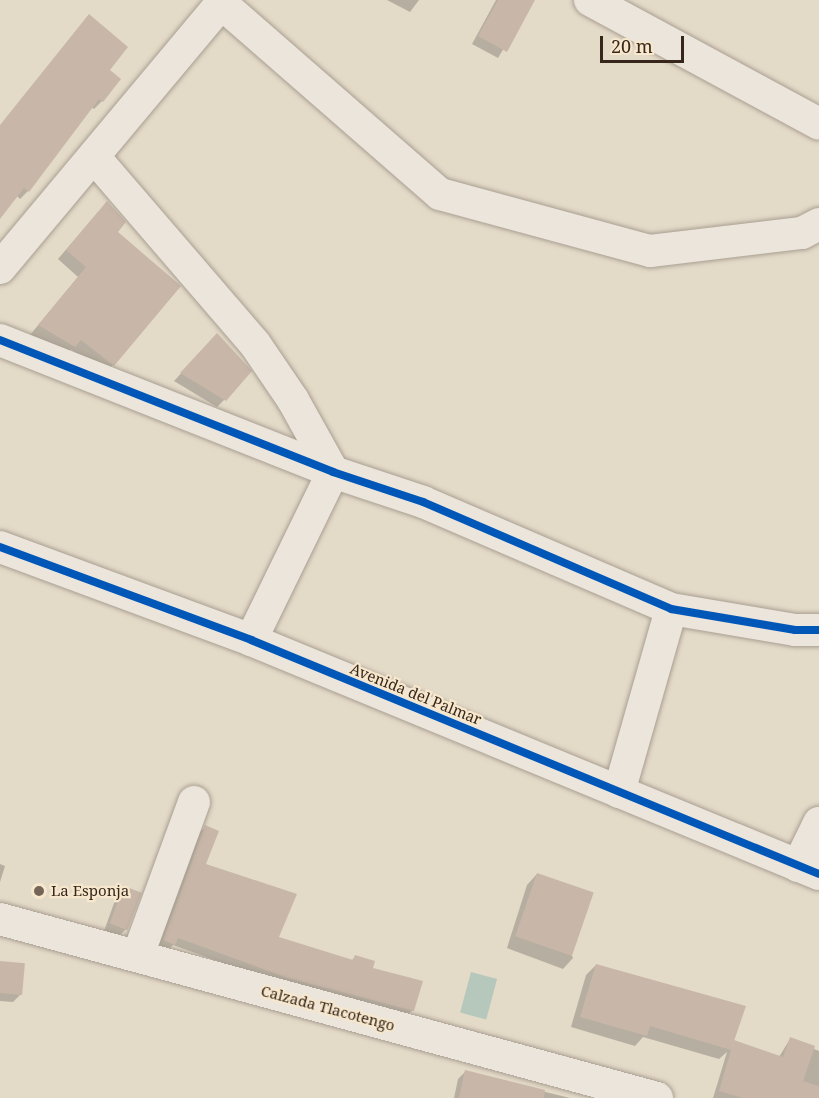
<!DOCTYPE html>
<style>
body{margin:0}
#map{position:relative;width:819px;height:1098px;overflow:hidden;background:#e4dac8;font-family:"Noto Serif",serif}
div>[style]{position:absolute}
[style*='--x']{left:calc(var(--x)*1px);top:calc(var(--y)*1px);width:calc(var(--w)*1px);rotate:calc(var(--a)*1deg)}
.water>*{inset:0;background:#b5c8bb;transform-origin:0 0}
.shadow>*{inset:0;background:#0003}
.building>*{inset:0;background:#c8b7a9;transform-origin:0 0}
.roads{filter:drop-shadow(0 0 2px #a99f92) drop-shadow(0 0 2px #a99f92)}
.minor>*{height:32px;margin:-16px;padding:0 16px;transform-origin:16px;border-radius:16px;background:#ece5db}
.cycleway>*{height:8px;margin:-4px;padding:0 4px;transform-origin:4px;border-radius:4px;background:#0057b8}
.dots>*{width:16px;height:16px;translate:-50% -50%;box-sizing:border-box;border:3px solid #f6e7cd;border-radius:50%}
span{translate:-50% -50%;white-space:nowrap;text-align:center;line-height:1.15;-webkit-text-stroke:4.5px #f6e7cd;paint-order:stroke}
.street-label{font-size:15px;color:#36261b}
.poi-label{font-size:15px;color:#36261b}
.left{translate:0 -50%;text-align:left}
.scale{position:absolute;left:600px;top:36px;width:84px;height:27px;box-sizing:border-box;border:3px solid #36261b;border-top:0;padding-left:8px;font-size:18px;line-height:21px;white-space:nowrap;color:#36261b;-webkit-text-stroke:4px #f6e7cd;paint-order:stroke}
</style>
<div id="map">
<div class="water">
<i style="left:471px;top:972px;width:27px;height:42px;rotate:15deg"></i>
</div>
<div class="shadow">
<i style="clip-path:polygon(387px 0,419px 0,410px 12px)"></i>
<i style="clip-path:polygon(496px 0,533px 0,498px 58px,472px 44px)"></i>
<i style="clip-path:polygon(108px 71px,102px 101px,94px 109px,91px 107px,28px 191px,20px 199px,16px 195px,0 216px,0 126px)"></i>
<i style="clip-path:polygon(98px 212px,116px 232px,113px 365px,104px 374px,71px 349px,65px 355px,30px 335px,78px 277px,58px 259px)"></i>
<i style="clip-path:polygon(210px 342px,224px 400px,217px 407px,174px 381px)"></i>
<i style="clip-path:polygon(205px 827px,204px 865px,277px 938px,351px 961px,355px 957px,413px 1010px,405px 1017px,281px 984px,173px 945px,167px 951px,157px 947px,198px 834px)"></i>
<i style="clip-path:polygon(0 864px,5px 866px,0 882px)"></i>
<i style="clip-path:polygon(537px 874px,573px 958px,563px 969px,507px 948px,527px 885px)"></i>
<i style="clip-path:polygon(124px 888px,127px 928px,120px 935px,104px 931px,117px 895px)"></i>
<i style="clip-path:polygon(0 962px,21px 994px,13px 1002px,0 1001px)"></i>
<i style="clip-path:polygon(596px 965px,730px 1046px,779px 1057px,790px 1039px,819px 1051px,819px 1098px,713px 1098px,727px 1052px,719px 1059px,643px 1037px,635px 1046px,571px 1027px,586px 975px)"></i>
<i style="clip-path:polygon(465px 1072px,570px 1098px,454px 1098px,458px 1079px)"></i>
</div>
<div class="building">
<i style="clip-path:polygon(498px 0,535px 0,507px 52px,478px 36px)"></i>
<i style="clip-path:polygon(89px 14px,128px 47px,110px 70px,121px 79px,103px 102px,99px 99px,29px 192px,24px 188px,0 219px,0 125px)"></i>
<i style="clip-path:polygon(107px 201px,126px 222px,118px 232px,181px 286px,114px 366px,81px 340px,75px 347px,38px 325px,86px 267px,66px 250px)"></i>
<i style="clip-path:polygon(217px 333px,252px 371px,226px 401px,180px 373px)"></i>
<i style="clip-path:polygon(205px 825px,219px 831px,206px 864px,297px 894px,279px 937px,353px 960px,355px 955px,375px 961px,373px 968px,423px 981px,414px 1011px,288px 978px,178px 938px,175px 945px,163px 940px)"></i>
<i style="left:537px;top:873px;width:60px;height:67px;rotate:19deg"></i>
<i style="left:124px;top:886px;width:19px;height:40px;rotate:21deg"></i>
<i style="left:0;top:961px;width:25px;height:32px;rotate:5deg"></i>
<i style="clip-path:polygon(596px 964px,746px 1006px,731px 1050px,650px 1026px,647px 1036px,580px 1017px)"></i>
<i style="clip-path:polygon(790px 1037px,815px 1046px,803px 1081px,819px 1086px,819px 1098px,743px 1098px,719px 1091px,734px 1040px,783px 1057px)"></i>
<i style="clip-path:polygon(465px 1070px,545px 1090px,544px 1098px,459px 1098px)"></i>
</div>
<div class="roads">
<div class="minor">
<i style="--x:590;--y:0;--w:260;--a:28.4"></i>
<i style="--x:222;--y:4;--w:289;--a:41.1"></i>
<i style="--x:440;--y:194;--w:218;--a:15.2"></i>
<i style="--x:650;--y:251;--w:153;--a:-6.8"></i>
<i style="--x:802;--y:233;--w:19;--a:-28"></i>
<i style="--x:95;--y:158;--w:245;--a:49.3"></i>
<i style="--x:255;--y:344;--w:68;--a:55.8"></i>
<i style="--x:293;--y:400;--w:82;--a:60.9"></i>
<i style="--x:333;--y:472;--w:187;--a:116"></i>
<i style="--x:0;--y:268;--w:349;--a:-50.1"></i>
<i style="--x:0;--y:340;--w:358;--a:21.6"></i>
<i style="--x:333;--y:472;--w:95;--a:18.4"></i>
<i style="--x:423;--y:502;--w:270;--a:23.3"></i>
<i style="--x:671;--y:609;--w:126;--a:9.6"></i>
<i style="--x:795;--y:630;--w:24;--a:0"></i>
<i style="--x:0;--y:547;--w:268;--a:20.3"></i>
<i style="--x:251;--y:640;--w:614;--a:22.39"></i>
<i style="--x:619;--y:792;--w:190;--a:-74.1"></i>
<i style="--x:798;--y:866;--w:48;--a:-64"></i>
<i style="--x:0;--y:919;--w:681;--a:15.24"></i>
<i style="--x:138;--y:955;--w:163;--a:-69.9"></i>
</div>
</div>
<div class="cycleway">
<i style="--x:0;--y:340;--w:358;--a:21.6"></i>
<i style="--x:333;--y:472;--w:95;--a:18.4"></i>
<i style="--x:423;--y:502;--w:270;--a:23.3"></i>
<i style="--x:671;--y:609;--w:126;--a:9.6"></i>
<i style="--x:795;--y:630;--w:24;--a:0"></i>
<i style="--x:0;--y:547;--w:268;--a:20.3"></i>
<i style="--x:251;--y:640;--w:614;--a:22.39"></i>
</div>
<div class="dots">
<i style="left:39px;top:891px;background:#736558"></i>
</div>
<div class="street-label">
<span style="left:416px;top:694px;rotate:22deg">Avenida del Palmar</span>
<span style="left:328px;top:1008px;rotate:15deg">Calzada Tlacotengo</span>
</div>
<div class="poi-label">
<span class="left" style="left:51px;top:891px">La Esponja</span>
</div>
<div class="scale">20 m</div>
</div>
